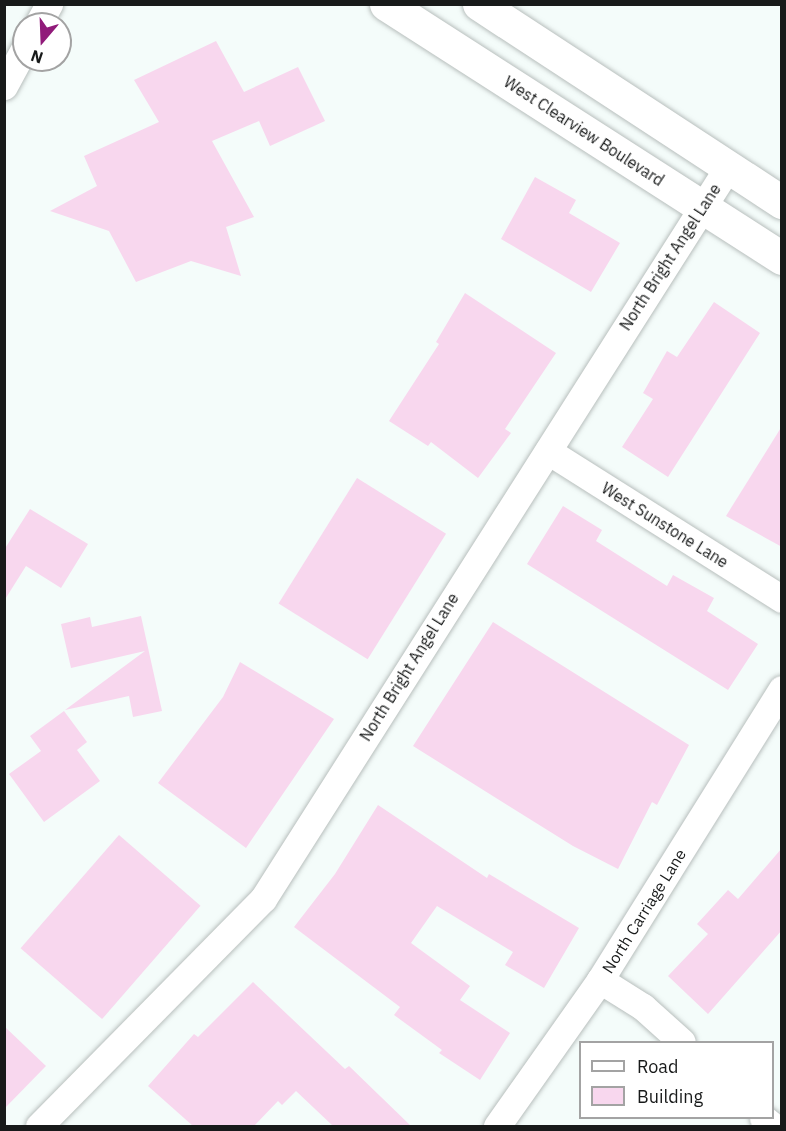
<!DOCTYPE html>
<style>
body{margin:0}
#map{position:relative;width:786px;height:1131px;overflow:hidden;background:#f4fcfa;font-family:"IBM Plex Sans",sans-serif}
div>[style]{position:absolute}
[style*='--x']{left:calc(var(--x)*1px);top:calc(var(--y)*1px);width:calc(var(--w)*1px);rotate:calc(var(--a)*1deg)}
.building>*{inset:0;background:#f8d7ee;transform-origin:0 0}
.roads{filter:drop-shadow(0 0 2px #b8bfbd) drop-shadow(0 0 2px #b8bfbd)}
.street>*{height:27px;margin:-13.5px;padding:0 13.5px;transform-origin:13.5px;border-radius:13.5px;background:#fff}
.secondary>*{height:33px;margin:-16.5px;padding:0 16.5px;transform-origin:16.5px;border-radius:16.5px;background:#fff}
span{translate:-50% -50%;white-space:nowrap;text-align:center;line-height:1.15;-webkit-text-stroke:6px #fff;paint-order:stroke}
.street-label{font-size:16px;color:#181a1a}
.frame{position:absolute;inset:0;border:6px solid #181a1a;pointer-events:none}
.legend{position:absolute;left:579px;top:1041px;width:195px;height:78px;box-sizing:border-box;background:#fff;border:2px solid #a3a3a3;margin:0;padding:8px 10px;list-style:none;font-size:18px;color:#181a1a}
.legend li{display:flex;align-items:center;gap:12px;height:30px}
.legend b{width:30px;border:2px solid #a3a3a3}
.north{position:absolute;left:12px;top:12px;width:60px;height:60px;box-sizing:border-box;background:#fff;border:2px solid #a3a3a3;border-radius:50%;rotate:199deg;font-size:16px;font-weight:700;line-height:24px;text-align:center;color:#181a1a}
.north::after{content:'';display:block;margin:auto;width:21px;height:27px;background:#911b7a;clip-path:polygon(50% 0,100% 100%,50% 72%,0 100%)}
</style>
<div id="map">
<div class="building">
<i style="clip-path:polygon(216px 41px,244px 92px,298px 67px,325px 121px,270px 146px,259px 121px,212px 141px,254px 217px,226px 227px,241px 276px,191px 261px,136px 282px,109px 231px,50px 211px,97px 186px,84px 156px,159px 122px,134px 80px)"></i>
<i style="clip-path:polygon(535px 177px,576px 200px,569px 213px,620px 243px,591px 292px,501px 239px)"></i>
<i style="clip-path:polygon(465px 293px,556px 353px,505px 429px,511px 433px,478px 478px,431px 442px,428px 446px,389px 421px,439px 344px,436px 342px)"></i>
<i style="clip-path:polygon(714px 302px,760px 333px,668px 477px,622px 447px,653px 399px,643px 393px,667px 351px,677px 357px)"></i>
<i style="clip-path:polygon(782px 426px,782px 547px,726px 516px)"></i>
<i style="left:357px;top:478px;width:105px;height:148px;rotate:32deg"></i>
<i style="clip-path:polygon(563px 506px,602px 530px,596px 541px,667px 586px,673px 575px,714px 598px,707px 611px,758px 644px,728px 690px,527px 564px)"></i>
<i style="clip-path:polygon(30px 509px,88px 544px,61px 588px,26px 566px,4px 601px,4px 550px)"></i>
<i style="clip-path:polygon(141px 616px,162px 711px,133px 717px,129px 696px,65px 710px,145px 651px,71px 668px,61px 624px,90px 617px,92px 627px)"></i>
<i style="clip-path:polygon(493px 622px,689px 745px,657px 805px,652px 802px,618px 869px,573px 846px,413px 746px)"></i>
<i style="clip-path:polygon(240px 662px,334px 719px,246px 848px,158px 783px,223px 697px)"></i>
<i style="clip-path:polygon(64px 711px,87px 742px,77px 750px,100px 781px,44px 822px,9px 774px,41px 751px,30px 736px)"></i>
<i style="clip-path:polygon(378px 805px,487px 878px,489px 874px,579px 928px,544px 988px,505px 965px,513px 952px,437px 906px,411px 943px,470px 986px,460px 1000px,510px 1033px,480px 1080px,439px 1053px,442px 1050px,394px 1015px,400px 1007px,294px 927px,335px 874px)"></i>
<i style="left:119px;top:835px;width:108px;height:150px;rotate:41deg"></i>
<i style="clip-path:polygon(782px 848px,782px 930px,708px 1014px,668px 976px,708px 934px,697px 924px,728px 890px,738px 899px)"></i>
<i style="clip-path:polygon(253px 982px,345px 1069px,349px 1066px,411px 1126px,333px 1126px,296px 1091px,282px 1105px,278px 1101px,254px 1126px,193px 1126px,148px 1086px,194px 1034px,198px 1037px)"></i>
<i style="clip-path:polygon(4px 1026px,46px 1066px,4px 1109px)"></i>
</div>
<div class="roads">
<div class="street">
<i style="--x:38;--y:24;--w:23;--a:-61"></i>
<i style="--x:4;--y:86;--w:42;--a:-61.6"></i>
<i style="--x:548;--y:451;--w:277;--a:32.3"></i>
<i style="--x:600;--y:980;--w:51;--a:32.1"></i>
<i style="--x:643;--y:1007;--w:52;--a:41.9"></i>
<i style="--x:763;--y:1118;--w:13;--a:39"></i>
<i style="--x:39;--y:1126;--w:319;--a:-45.4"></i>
<i style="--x:263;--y:899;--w:867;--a:-57.57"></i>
<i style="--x:497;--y:1126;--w:179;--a:-54.8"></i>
<i style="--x:600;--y:980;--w:343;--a:-58"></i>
</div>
<div class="secondary">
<i style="--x:386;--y:4;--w:470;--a:32.7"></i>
<i style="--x:479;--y:4;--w:362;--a:33.2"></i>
</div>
</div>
<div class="street-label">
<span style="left:584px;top:131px;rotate:33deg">West Clearview Boulevard</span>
<span style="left:670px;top:257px;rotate:-57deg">North Bright Angel Lane</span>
<span style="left:665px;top:525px;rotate:32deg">West Sunstone Lane</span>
<span style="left:409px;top:667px;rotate:-58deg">North Bright Angel Lane</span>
<span style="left:644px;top:911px;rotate:-58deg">North Carriage Lane</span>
</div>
<div class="frame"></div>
<ul class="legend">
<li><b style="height:8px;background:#fff"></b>Road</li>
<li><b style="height:16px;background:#f8d7ee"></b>Building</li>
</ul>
<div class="north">N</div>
</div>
